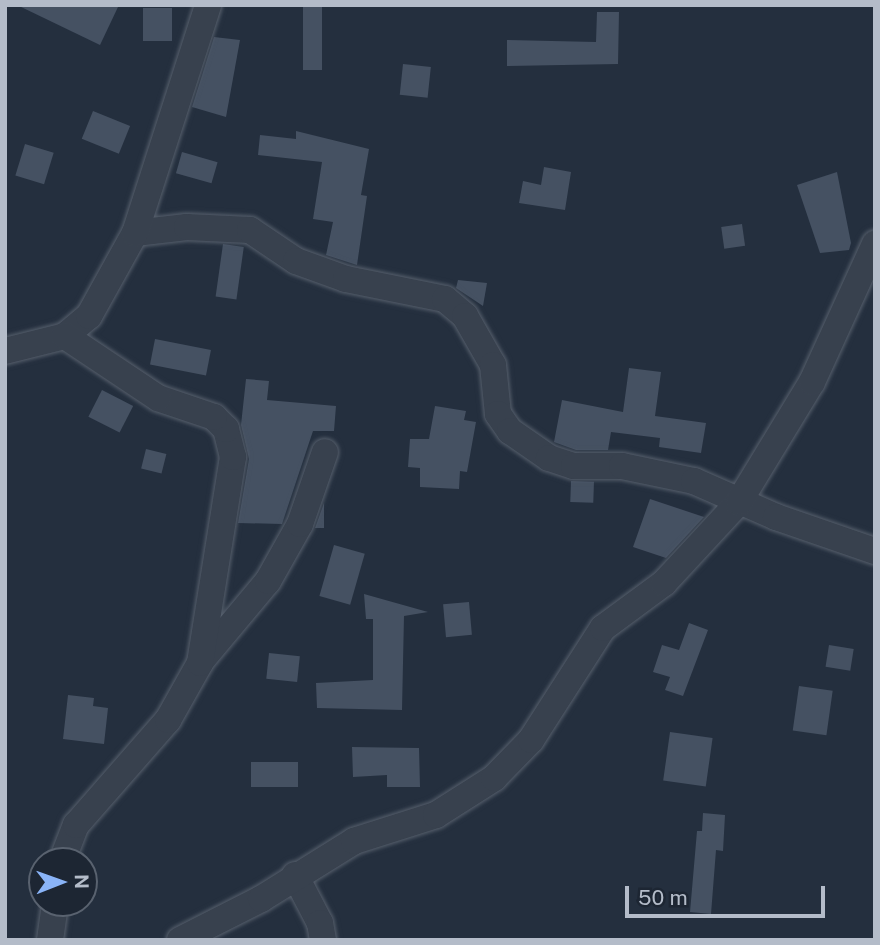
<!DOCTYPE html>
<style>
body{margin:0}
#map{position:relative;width:880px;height:945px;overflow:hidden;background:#242f3e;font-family:"Public Sans",sans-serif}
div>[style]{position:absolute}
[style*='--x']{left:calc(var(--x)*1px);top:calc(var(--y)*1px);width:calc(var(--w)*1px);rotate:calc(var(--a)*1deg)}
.building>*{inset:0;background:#455162;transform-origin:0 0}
.roads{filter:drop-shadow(0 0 2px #565f6c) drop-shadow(0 0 2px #565f6c)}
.minor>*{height:26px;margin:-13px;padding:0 13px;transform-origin:13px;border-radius:13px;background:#38414e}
span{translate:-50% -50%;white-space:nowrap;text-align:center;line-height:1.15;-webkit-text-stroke:7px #1d2633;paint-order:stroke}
.frame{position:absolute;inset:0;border:7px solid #b4bcc9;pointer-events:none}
.north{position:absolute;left:28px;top:847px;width:70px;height:70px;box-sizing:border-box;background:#1d2633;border:2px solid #59626f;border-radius:50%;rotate:89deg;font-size:19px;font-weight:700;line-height:28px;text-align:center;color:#b4bcc9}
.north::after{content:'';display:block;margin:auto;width:24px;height:32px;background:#8ab4f8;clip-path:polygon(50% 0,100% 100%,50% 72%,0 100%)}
.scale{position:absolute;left:625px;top:886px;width:200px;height:32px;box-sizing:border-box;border:4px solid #b4bcc9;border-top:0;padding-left:9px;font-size:21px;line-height:24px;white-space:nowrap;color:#b4bcc9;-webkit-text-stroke:5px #1d2633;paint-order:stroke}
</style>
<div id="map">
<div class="building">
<i style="clip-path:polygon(17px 5px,114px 5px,118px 7px,100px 45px)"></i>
<i style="left:303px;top:5px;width:19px;height:65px"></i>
<i style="left:143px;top:8px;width:29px;height:33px"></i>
<i style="clip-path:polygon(597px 12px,619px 12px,618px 64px,507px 66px,507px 40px,596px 42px)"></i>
<i style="clip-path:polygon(214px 37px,240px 40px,226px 117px,192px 107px)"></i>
<i style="left:403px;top:64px;width:28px;height:31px;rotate:6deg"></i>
<i style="left:93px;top:111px;width:40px;height:30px;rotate:22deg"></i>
<i style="clip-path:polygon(296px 131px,369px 149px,361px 195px,367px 196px,357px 265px,326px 255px,333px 222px,313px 219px,322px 162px,258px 155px,260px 135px,296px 139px)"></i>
<i style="left:25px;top:144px;width:30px;height:33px;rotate:17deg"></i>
<i style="left:182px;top:152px;width:37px;height:22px;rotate:16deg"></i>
<i style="clip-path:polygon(544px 167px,571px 172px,565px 210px,519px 203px,523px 181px,541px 185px)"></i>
<i style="clip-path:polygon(837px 172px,851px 243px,849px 250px,820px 253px,797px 185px)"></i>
<i style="left:742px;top:224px;width:22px;height:21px;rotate:82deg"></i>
<i style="left:223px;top:244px;width:21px;height:53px;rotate:8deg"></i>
<i style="clip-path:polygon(458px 280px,487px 283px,483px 306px,456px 288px)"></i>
<i style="left:155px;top:339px;width:57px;height:26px;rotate:11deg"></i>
<i style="clip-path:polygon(629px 368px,661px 372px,655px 416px,706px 423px,701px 453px,659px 447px,660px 438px,611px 432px,608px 450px,576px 450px,554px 442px,562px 400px,623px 412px)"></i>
<i style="clip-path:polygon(246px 379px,269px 381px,267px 400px,336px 406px,334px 431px,313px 431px,282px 524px,238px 523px,249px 459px,241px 425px)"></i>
<i style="left:102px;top:390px;width:35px;height:30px;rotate:27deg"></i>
<i style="clip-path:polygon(435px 406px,466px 411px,464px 420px,476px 422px,467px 472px,460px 471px,459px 489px,420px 487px,420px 468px,408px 467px,410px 439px,429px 439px)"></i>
<i style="left:146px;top:449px;width:21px;height:20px;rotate:14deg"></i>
<i style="left:571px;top:481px;width:23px;height:21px;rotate:2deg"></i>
<i style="clip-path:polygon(650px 499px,704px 517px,666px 558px,633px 547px)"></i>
<i style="clip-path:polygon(324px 503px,324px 528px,315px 528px)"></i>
<i style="left:334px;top:545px;width:32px;height:53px;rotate:16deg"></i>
<i style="clip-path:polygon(364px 594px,428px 612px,404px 616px,402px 710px,317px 708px,316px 683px,373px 680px,373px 619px,366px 619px)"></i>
<i style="left:469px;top:602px;width:33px;height:26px;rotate:85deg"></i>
<i style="clip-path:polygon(689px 623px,708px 630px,683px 696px,665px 690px,670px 677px,653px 672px,662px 645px,679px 650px)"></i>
<i style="left:829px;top:645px;width:25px;height:22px;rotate:9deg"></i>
<i style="left:269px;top:653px;width:31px;height:26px;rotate:6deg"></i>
<i style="left:799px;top:686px;width:34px;height:45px;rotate:8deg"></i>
<i style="clip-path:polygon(68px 695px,94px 698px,93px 706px,108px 708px,104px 744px,63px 739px)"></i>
<i style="left:670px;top:732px;width:43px;height:49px;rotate:8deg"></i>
<i style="clip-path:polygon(352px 747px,419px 748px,420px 787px,387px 787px,387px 775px,353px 777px)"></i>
<i style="left:251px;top:762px;width:47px;height:25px"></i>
<i style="clip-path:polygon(703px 813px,725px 815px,723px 851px,716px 850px,711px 914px,690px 912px,697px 831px,702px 831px)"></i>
</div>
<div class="roads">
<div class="minor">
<i style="--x:135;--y:233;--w:52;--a:-6.6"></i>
<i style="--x:187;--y:227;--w:63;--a:2.7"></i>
<i style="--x:250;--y:230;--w:55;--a:34"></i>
<i style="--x:296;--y:261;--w:53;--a:19.8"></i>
<i style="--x:346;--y:279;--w:101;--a:11.4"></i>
<i style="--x:445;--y:299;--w:26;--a:40"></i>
<i style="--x:465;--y:316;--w:56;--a:60.3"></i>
<i style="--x:493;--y:365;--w:49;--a:84.2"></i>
<i style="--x:498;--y:414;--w:21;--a:55"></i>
<i style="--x:510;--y:431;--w:47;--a:34.7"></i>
<i style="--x:549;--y:458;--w:26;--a:18"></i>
<i style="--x:574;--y:466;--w:48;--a:0"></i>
<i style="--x:622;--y:466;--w:74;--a:11.8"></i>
<i style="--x:694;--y:481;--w:90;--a:23.7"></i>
<i style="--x:776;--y:517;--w:105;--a:19"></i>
<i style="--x:5;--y:351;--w:62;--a:-14"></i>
<i style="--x:65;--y:336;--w:31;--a:-40"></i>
<i style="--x:89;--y:316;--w:95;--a:-61"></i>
<i style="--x:135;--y:233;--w:239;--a:-72.2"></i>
<i style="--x:201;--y:661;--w:104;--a:-50.1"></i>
<i style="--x:268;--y:581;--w:65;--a:-60.7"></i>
<i style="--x:300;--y:524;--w:76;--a:-70.9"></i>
<i style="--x:62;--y:861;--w:39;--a:-69"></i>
<i style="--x:76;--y:825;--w:140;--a:-48.8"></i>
<i style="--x:168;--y:720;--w:65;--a:-60.7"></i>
<i style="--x:200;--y:663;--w:209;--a:-80.9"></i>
<i style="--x:233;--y:457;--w:29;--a:-104"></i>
<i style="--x:226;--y:429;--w:17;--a:-135"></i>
<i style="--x:214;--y:417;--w:59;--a:-161.3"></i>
<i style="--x:158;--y:398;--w:112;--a:-146.3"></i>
<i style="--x:295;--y:875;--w:54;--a:62.5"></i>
<i style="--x:320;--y:923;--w:17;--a:80"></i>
<i style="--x:50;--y:940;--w:37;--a:-82"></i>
<i style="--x:180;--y:940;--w:91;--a:-26.8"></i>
<i style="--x:261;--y:899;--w:110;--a:-31.9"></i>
<i style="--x:354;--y:841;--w:86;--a:-17.6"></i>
<i style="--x:436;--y:815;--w:69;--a:-32.5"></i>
<i style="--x:494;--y:778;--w:53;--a:-45.8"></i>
<i style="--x:531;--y:740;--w:133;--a:-57.3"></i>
<i style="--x:603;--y:628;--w:76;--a:-36.4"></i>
<i style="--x:664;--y:583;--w:110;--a:-47.2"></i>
<i style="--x:739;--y:502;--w:140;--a:-58.7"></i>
<i style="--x:812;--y:382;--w:152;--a:-65.5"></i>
</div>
</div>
<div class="frame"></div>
<div class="north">N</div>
<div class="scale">50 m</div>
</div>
